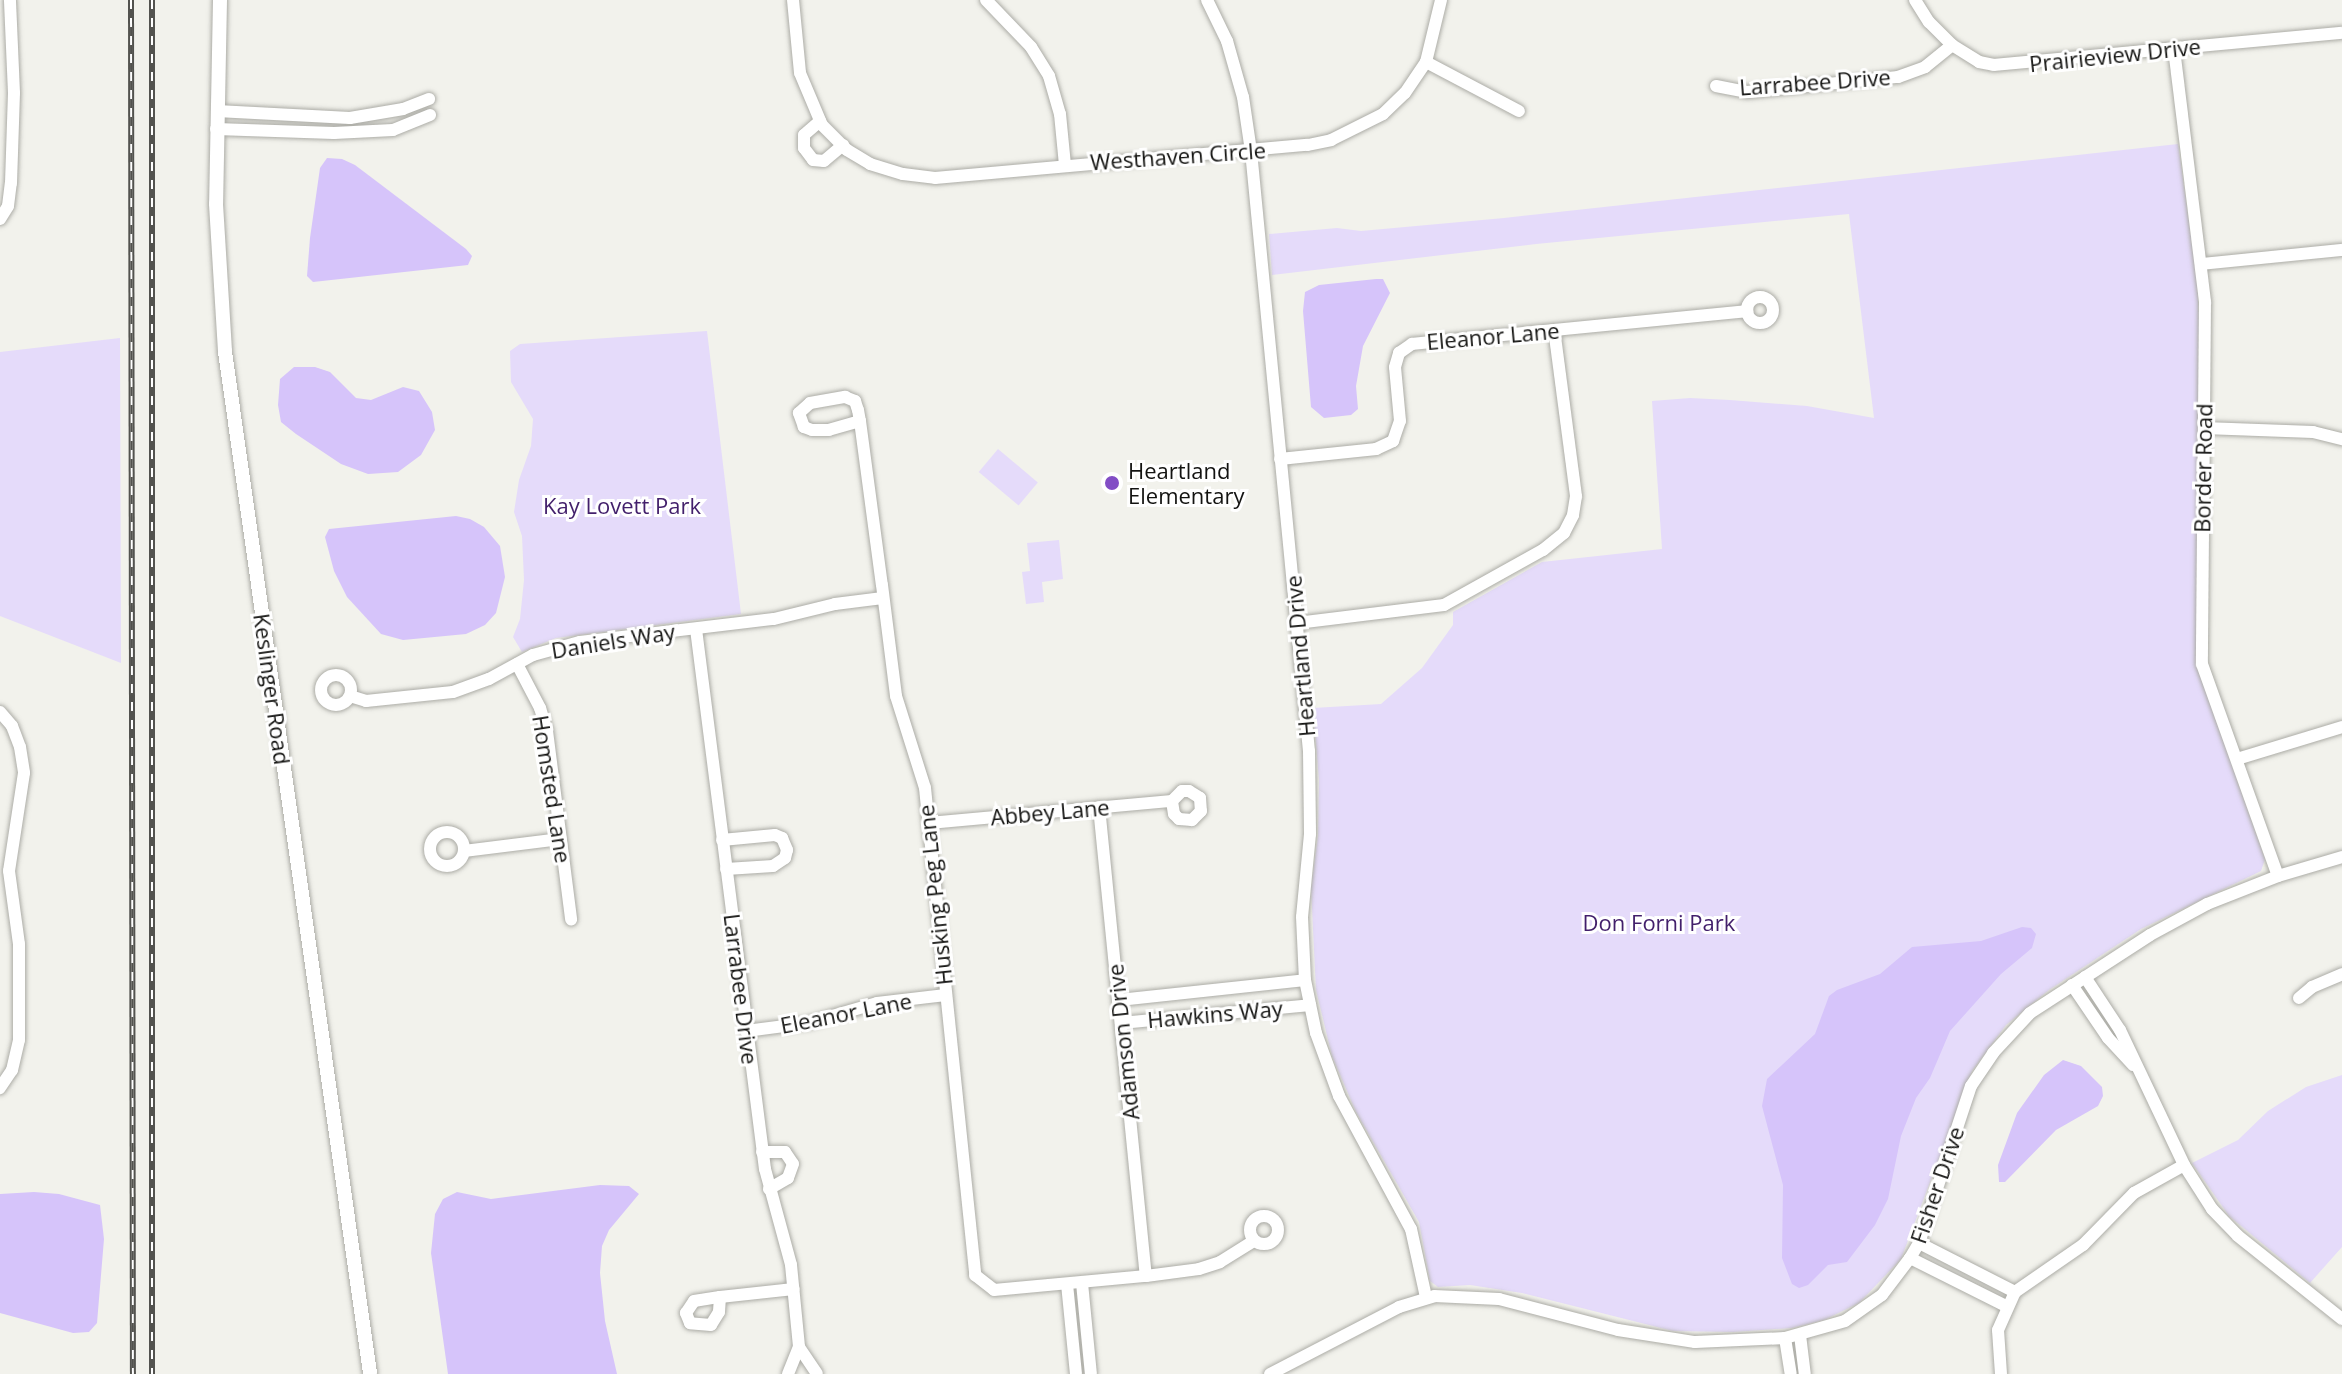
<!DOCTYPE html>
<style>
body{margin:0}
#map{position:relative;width:2342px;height:1374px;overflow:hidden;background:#f2f2ec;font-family:"Open Sans",sans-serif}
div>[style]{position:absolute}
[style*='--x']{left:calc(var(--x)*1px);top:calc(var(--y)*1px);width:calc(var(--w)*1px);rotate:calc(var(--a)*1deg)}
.green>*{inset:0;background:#e5dbfa;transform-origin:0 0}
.water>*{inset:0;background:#d6c4fa}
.roads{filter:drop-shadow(0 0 2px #acaca6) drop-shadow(0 0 2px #acaca6)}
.minor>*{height:12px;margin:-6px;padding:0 6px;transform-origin:6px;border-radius:6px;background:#fff}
.minor>.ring{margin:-6px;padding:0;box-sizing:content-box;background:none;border:12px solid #fff;border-radius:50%}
.major>*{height:14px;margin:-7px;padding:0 7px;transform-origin:7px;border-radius:7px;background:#fff}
.rail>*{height:6px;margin-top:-3px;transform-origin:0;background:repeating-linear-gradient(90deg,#fff 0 9px,#53534f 0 18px);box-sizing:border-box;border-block:2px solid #53534f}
.dots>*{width:22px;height:22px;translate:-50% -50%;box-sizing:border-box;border:4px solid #fff;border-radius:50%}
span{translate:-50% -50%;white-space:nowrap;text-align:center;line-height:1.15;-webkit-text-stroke:6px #fff;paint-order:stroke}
.street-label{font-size:22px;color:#131311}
.poi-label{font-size:22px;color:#131311}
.left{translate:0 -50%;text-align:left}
.park-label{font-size:22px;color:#421f6b}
</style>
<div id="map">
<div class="green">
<i style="clip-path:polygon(2178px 144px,2197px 279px,2199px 320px,2196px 664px,2265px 859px,2261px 871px,2141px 929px,2049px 990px,2006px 1025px,1972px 1071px,1901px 1259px,1859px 1303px,1824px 1320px,1792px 1328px,1733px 1332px,1673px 1331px,1522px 1293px,1470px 1285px,1438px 1287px,1430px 1281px,1419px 1222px,1356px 1112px,1332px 1056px,1316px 990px,1311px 888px,1318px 836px,1319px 780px,1313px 708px,1381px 704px,1422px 668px,1453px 625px,1453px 612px,1542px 562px,1662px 549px,1652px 401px,1690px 398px,1730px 400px,1807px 406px,1874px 418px,1849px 214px,1536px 244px,1272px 275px,1269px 234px,1337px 228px,1361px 231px,1504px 218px)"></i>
<i style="clip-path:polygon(707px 331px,741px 614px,556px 638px,522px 652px,513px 637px,520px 619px,524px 580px,522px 536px,514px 512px,519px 480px,531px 446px,533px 419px,511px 382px,510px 351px,520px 344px)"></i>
<i style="clip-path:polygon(120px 338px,121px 663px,0 616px,0 352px)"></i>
<i style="left:998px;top:449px;width:52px;height:30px;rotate:40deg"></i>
<i style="clip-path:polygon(1059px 540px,1063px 579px,1042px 582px,1044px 602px,1026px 604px,1022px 572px,1030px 571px,1027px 543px)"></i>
<i style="clip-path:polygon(2342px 1075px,2342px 1247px,2310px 1283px,2229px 1216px,2192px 1163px,2238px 1140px,2268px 1111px,2306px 1087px)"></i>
</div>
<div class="water">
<i style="clip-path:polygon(327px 158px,342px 159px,355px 165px,466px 249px,472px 256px,468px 265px,313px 282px,307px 276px,310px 238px,320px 168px)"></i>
<i style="clip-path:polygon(1376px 279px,1383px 279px,1390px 293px,1363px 346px,1356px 386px,1358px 409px,1351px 415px,1324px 418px,1311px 407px,1303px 311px,1305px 292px,1319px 285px)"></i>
<i style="clip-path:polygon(294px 367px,315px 367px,330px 372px,356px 398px,371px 400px,403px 387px,419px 391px,432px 412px,435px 430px,421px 455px,398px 472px,368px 474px,341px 464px,296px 434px,281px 422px,278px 405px,280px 379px)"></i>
<i style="clip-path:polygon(456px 516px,470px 519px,484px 527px,500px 546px,505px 577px,496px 613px,485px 625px,466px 634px,403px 640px,381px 634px,347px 597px,334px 571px,325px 537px,329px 529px)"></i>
<i style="clip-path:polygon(2022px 927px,2031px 928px,2036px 934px,2032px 948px,2001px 974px,1950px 1031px,1930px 1078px,1916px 1098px,1901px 1136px,1888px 1199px,1875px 1225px,1847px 1262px,1828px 1265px,1808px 1285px,1799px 1288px,1792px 1284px,1782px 1258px,1783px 1185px,1762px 1106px,1767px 1079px,1815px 1034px,1829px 996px,1837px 990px,1880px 974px,1912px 947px,1981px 941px)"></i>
<i style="clip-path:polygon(2063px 1060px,2081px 1066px,2102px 1087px,2103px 1096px,2098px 1106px,2056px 1130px,2005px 1182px,1999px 1182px,1998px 1165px,2017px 1113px,2044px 1075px)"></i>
<i style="clip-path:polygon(600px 1185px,629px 1186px,639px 1194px,609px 1230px,602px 1246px,600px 1273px,605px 1321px,617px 1374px,448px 1374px,431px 1253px,435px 1214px,443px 1199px,457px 1192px,491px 1199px)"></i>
<i style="clip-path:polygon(34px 1192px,59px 1194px,100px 1205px,104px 1239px,97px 1323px,89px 1332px,73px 1333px,0 1313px,0 1194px)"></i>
</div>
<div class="roads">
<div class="minor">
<i style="--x:793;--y:0;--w:73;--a:84.5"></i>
<i style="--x:800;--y:73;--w:56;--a:67.1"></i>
<i style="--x:822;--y:125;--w:35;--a:45"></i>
<i style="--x:847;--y:150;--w:27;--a:31"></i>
<i style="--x:870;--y:164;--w:34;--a:17"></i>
<i style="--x:903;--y:174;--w:32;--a:7"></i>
<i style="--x:935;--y:178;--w:374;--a:-5.1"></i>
<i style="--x:1308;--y:145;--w:24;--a:-12"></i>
<i style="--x:1331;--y:140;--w:58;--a:-26.6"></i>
<i style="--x:1383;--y:114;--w:30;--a:-44"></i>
<i style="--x:1405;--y:93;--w:37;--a:-56"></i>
<i style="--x:1426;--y:62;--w:64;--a:-76.4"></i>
<i style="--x:986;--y:0;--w:65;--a:46.2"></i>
<i style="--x:1031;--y:47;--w:34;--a:58"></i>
<i style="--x:1049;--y:76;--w:40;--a:74"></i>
<i style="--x:1060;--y:114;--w:51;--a:84.4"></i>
<i style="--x:1207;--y:0;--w:46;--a:64"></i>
<i style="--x:1227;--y:41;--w:58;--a:74.1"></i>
<i style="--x:1243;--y:97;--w:55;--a:81.6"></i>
<i style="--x:1251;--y:151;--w:603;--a:84.48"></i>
<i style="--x:1309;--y:751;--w:83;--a:89.3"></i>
<i style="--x:1310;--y:834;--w:83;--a:95.5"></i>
<i style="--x:1302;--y:917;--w:63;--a:87.3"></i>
<i style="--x:1305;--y:980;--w:54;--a:78.3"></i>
<i style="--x:1316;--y:1033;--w:67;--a:69.9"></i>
<i style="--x:1339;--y:1096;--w:151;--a:61.6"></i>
<i style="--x:1411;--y:1229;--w:70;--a:77.6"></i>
<i style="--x:1915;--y:0;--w:26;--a:58"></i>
<i style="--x:1929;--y:22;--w:33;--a:45"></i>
<i style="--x:1952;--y:45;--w:32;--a:32"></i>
<i style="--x:1979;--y:62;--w:15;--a:11"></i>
<i style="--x:1994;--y:65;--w:349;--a:-5.3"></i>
<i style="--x:2174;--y:49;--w:255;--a:83"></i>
<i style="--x:2205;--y:302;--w:362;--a:90.5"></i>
<i style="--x:2202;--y:664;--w:225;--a:70.3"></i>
<i style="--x:1426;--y:62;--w:105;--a:27.8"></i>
<i style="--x:1716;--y:86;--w:32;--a:11"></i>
<i style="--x:1747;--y:92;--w:152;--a:-5.7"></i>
<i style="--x:1898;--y:77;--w:29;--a:-20"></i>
<i style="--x:1925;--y:67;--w:35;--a:-39"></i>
<i style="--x:217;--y:111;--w:133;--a:3"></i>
<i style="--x:350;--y:118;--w:54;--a:-9.6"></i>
<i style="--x:403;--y:109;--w:28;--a:-21"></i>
<i style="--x:820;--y:121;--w:21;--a:139"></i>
<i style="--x:804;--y:135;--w:13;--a:90"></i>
<i style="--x:804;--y:148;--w:15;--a:53"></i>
<i style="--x:813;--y:160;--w:11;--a:5"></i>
<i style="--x:824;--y:161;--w:25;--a:-40"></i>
<i style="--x:216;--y:129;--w:118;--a:1.9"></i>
<i style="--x:334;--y:133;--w:59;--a:-2.9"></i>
<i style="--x:393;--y:130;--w:40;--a:-22"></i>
<i style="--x:0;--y:219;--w:15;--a:-58"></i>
<i style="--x:8;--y:206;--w:23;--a:-83"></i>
<i style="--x:11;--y:183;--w:90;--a:-88.1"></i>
<i style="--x:14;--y:93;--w:93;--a:-92.5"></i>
<i style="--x:2201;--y:264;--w:142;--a:-5.7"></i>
<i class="ring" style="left:1747px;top:297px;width:14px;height:14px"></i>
<i style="--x:860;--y:421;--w:32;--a:164"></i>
<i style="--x:829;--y:430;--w:17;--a:180"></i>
<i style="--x:812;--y:430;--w:9;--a:-159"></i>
<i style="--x:804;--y:427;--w:15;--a:-110"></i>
<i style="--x:799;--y:413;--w:15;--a:-42"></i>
<i style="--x:810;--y:403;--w:36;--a:-10"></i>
<i style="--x:845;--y:397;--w:11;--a:22"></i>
<i style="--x:855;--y:401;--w:9;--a:72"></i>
<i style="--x:858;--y:410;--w:11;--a:80"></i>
<i style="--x:860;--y:421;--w:165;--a:82.4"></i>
<i style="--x:882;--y:585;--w:112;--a:82.8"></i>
<i style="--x:896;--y:696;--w:96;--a:72.5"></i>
<i style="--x:925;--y:788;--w:490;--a:84.1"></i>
<i style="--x:975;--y:1275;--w:24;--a:38"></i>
<i style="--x:994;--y:1290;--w:153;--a:-5.3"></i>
<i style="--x:1146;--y:1276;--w:53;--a:-7.5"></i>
<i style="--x:1199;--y:1269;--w:22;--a:-18"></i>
<i style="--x:1220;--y:1262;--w:39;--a:-32"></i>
<i style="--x:2204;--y:428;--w:109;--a:2.1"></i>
<i style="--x:2313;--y:432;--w:30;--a:14"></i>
<i style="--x:1280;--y:459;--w:97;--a:-5.9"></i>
<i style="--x:1376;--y:449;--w:19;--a:-25"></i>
<i style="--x:1393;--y:441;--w:21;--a:-71"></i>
<i style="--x:1400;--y:421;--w:54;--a:-95.3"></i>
<i style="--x:1395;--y:367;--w:15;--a:-74"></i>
<i style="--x:1399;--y:353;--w:16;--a:-35"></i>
<i style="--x:1412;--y:344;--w:337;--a:-5.6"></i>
<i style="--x:1297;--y:623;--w:148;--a:-7"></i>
<i style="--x:1444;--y:605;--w:113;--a:-29.1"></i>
<i style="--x:1543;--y:550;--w:27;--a:-39"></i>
<i style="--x:1564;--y:533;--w:20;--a:-63"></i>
<i style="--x:1573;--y:515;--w:19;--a:-81"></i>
<i style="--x:1576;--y:496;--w:167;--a:-97.5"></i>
<i style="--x:696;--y:629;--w:544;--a:82.72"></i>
<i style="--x:765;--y:1169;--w:99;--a:74.8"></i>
<i style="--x:791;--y:1265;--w:82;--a:84.4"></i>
<i style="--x:517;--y:664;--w:50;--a:62.4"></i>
<i style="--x:540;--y:708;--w:24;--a:73"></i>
<i style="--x:547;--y:731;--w:190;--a:82.7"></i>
<i class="ring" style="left:321px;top:675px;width:18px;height:18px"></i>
<i style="--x:350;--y:696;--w:17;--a:17"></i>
<i style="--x:366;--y:701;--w:87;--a:-5.9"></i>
<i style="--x:453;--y:692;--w:38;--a:-20"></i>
<i style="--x:489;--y:679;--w:50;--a:-28.6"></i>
<i style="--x:533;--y:655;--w:49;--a:-15.5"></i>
<i style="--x:580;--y:642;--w:195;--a:-6.8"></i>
<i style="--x:774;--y:619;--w:63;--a:-13.8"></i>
<i style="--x:835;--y:604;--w:48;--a:-7.1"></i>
<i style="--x:0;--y:712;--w:18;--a:49"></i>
<i style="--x:12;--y:726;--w:22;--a:69"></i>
<i style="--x:20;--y:747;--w:26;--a:81"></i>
<i style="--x:24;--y:773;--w:99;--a:98.7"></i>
<i style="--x:9;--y:871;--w:74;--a:82.2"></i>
<i style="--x:19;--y:944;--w:96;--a:90"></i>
<i style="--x:19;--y:1040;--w:31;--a:103"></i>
<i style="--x:12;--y:1070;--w:22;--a:124"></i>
<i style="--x:2237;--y:759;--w:110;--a:-16.9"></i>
<i style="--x:1099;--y:807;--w:471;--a:84.3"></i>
<i style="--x:929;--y:823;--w:244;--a:-5.2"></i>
<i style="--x:1172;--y:801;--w:14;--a:-45"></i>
<i style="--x:1182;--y:791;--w:7;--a:0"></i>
<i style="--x:1189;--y:791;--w:13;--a:32"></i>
<i style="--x:1200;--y:798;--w:13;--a:86"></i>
<i style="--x:1201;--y:811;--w:13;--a:135"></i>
<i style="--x:1192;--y:820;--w:13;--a:-176"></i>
<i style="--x:1179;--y:819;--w:7;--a:-135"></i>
<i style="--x:1174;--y:814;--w:13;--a:-99"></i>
<i class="ring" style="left:430px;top:832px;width:22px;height:22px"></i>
<i style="--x:722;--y:840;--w:53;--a:-5.4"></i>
<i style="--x:775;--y:835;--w:8;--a:23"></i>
<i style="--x:782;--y:838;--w:13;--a:67"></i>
<i style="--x:787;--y:850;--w:8;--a:104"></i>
<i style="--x:785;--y:858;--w:14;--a:146"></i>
<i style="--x:773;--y:866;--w:47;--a:176.3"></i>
<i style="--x:464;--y:851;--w:97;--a:-7.1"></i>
<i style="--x:2085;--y:977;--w:64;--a:56.6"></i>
<i style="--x:2120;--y:1030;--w:149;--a:64.6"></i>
<i style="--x:2184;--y:1165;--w:52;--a:57.5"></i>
<i style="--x:2212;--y:1209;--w:37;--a:46"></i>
<i style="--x:2238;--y:1236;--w:133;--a:38.6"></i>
<i style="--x:2072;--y:985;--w:64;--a:55.8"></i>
<i style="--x:2108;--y:1038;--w:37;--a:47"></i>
<i style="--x:2299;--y:998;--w:17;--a:-40"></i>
<i style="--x:2312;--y:987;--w:33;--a:-23"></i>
<i style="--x:1119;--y:1000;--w:187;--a:-6.1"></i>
<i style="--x:1121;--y:1023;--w:190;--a:-5.4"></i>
<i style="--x:746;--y:1031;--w:63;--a:-7.4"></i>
<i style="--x:808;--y:1023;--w:72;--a:-16.2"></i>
<i style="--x:877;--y:1003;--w:69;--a:-6.6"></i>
<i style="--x:762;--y:1152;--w:23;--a:0"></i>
<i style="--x:785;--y:1152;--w:14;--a:56"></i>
<i style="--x:793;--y:1164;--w:15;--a:110"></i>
<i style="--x:788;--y:1178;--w:22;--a:150"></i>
<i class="ring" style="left:1250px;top:1216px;width:16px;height:16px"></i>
<i style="--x:1919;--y:1243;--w:108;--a:27"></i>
<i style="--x:1910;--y:1258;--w:107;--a:26.6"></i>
<i style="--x:1082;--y:1283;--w:91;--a:84.4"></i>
<i style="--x:1067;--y:1284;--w:90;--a:84.3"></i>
<i style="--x:720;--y:1297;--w:15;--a:94"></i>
<i style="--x:719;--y:1312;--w:15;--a:122"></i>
<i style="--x:711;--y:1325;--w:21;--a:-175"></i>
<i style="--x:690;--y:1323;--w:11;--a:-112"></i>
<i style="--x:686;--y:1313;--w:14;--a:-56"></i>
<i style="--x:694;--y:1301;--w:26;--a:-9"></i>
<i style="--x:720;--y:1297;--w:74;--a:-6.2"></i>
<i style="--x:1800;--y:1335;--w:39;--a:83"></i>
<i style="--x:1785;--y:1338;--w:36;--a:81"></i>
<i style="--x:788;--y:1374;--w:29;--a:-68"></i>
<i style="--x:799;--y:1347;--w:32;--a:56"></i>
<i style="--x:1270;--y:1374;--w:145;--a:-27.4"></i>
<i style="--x:1399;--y:1307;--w:37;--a:-17"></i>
<i style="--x:1434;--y:1296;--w:65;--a:2.6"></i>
<i style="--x:1499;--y:1299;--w:123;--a:14.6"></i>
<i style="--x:1618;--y:1330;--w:78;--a:8.9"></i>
<i style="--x:1695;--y:1342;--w:90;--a:-2.5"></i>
<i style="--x:1785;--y:1338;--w:62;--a:-15.8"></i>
<i style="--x:1845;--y:1321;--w:45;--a:-35.1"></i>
<i style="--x:1882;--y:1295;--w:46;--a:-52.9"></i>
<i style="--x:1910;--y:1258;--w:17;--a:-59"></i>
<i style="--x:1919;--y:1243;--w:165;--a:-71.7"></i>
<i style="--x:1971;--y:1086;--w:40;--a:-56"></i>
<i style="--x:1993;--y:1053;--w:54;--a:-47.2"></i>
<i style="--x:2030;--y:1013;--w:143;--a:-33"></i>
<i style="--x:2150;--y:935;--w:65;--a:-28.5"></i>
<i style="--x:2207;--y:904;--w:76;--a:-21.5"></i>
<i style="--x:2278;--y:876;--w:67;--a:-16.5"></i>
<i style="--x:2001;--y:1374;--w:44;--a:-93.9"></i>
<i style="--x:1998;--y:1330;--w:42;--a:-65.9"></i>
<i style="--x:2015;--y:1292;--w:83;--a:-34.7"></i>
<i style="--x:2083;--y:1245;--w:73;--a:-45.6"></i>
<i style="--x:2134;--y:1193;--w:57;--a:-29.2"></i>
</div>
<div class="major">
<i style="--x:220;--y:0;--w:204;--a:91.1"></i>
<i style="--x:216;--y:204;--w:148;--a:86.5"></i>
<i style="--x:225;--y:352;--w:1032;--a:81.92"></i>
</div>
</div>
<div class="rail">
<i style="--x:131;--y:0;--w:1374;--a:89.92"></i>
<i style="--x:152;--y:0;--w:1374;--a:90"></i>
</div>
<div class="dots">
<i style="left:1112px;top:483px;background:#824dc5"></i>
</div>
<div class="street-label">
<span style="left:2115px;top:55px;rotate:-6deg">Prairieview Drive</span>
<span style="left:1815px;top:82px;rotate:-4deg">Larrabee Drive</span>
<span style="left:1178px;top:156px;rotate:-4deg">Westhaven Circle</span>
<span style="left:1493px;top:336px;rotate:-5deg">Eleanor Lane</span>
<span style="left:2203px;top:468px;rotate:-89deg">Border Road</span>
<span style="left:613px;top:641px;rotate:-9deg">Daniels Way</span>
<span style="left:1300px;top:656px;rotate:-95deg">Heartland Drive</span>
<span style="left:272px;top:689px;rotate:82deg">Keslinger Road</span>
<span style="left:552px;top:789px;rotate:81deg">Homsted Lane</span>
<span style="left:1050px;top:812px;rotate:-5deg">Abbey Lane</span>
<span style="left:935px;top:895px;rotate:-96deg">Husking Peg Lane</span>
<span style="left:741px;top:989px;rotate:83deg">Larrabee Drive</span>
<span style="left:846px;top:1013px;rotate:-11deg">Eleanor Lane</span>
<span style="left:1215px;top:1014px;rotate:-5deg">Hawkins Way</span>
<span style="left:1123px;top:1042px;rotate:-96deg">Adamson Drive</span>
<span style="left:1937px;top:1185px;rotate:-71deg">Fisher Drive</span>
</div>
<div class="poi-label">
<span class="left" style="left:1128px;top:483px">Heartland<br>Elementary</span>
</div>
<div class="park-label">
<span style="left:622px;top:506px">Kay Lovett Park</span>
<span style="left:1659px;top:923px">Don Forni Park</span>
</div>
</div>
